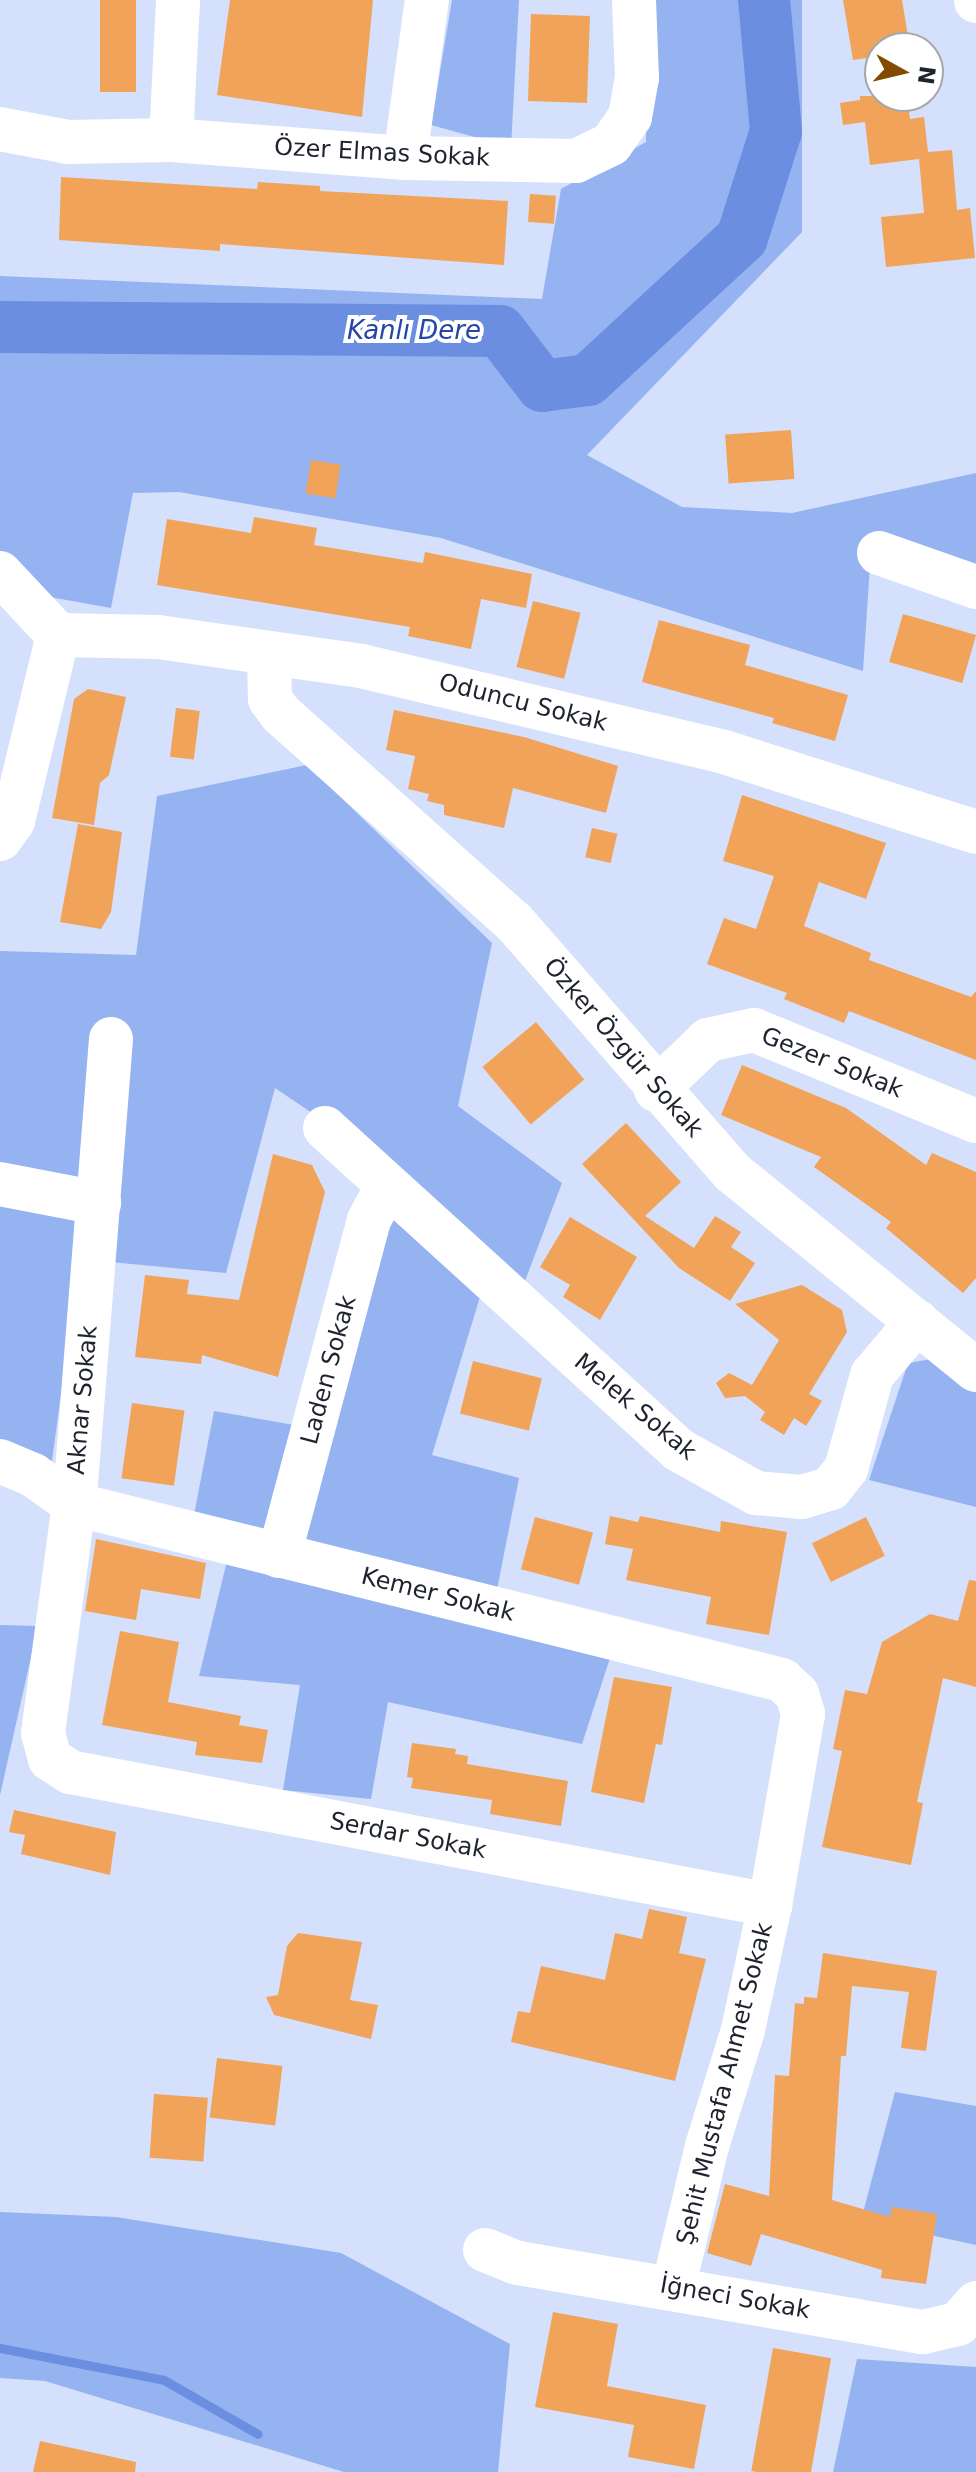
<!DOCTYPE html>
<meta charset="utf-8">
<style>
body{margin:0}
#map{position:relative;width:976px;height:2472px;overflow:hidden;background:#d4e0fc;font-family:"DejaVu Sans",sans-serif}
div>[style]{position:absolute}
[style*='--x']{left:calc(var(--x)*1px);top:calc(var(--y)*1px);width:calc(var(--w)*1px);rotate:calc(var(--a)*1deg)}
.green>*{inset:0;background:#95b2f1}
.stream>*{height:9px;margin:-4.5px;padding:0 4.5px;transform-origin:4.5px;border-radius:4.5px;background:#6b8ee0}
.river>*{height:52px;margin:-26px;padding:0 26px;transform-origin:26px;border-radius:26px;background:#6b8ee0}
.building>*{inset:0;background:#f1a359;transform-origin:0 0}
.minor>*{height:44px;margin:-22px;padding:0 22px;transform-origin:22px;border-radius:22px;background:#fff}
span{translate:-50% -50%;white-space:nowrap;text-align:center;line-height:1.15;-webkit-text-stroke:8px #fff;paint-order:stroke}
.street-label{font-size:24px;color:#1f232d}
.water-label{font-size:26px;color:#2446a5;font-style:italic}
.north{position:absolute;left:864px;top:32px;width:80px;height:80px;box-sizing:border-box;background:#fff;border:2px solid #a5a7ab;border-radius:50%;rotate:98deg;font-size:22px;font-weight:700;line-height:32px;text-align:center;color:#1f232d}
.north::after{content:'';display:block;margin:auto;width:28px;height:36px;background:#834a00;clip-path:polygon(50% 0,100% 100%,50% 72%,0 100%)}
</style>
<div id="map">
<div class="green">
<i style="clip-path:polygon(452px 0,519px 0,511px 147px,431px 125px)"></i>
<i style="clip-path:polygon(647px 0,802px 0,802px 232px,587px 455px,682px 507px,792px 513px,976px 473px,976px 566px,872px 535px,863px 671px,441px 538px,179px 492px,133px 493px,111px 608px,0 588px,0 276px,542px 299px,561px 189px,646px 142px)"></i>
<i style="clip-path:polygon(307px 765px,492px 943px,458px 1106px,562px 1183px,525px 1281px,493px 1254px,432px 1455px,519px 1478px,491px 1620px,610px 1658px,582px 1744px,388px 1702px,371px 1799px,283px 1790px,300px 1685px,199px 1676px,235px 1528px,194px 1515px,214px 1411px,334px 1432px,398px 1171px,275px 1088px,226px 1273px,79px 1259px,52px 1461px,0 1439px,0 951px,136px 955px,157px 796px)"></i>
<i style="clip-path:polygon(944px 1357px,976px 1383px,976px 1507px,869px 1480px,908px 1363px)"></i>
<i style="clip-path:polygon(0 1625px,38px 1626px,0 1795px)"></i>
<i style="clip-path:polygon(895px 2092px,976px 2106px,976px 2245px,861px 2220px)"></i>
<i style="clip-path:polygon(0 2212px,116px 2217px,341px 2253px,510px 2344px,498px 2472px,344px 2472px,45px 2381px,0 2378px)"></i>
<i style="clip-path:polygon(857px 2359px,976px 2367px,976px 2472px,833px 2472px)"></i>
</div>
<div class="stream">
<i style="--x:0;--y:2348;--w:167;--a:11"></i>
<i style="--x:164;--y:2380;--w:108;--a:29.9"></i>
</div>
<div class="river">
<i style="--x:0;--y:327;--w:500;--a:0.46"></i>
<i style="--x:500;--y:331;--w:69;--a:52.6"></i>
<i style="--x:542;--y:386;--w:46;--a:-7.4"></i>
<i style="--x:588;--y:380;--w:209;--a:-42.7"></i>
<i style="--x:742;--y:238;--w:112;--a:-72.4"></i>
<i style="--x:776;--y:131;--w:132;--a:-95.2"></i>
</div>
<div class="building">
<i style="left:100px;top:0;width:36px;height:92px"></i>
<i style="clip-path:polygon(230px 0,373px 0,362px 117px,217px 95px)"></i>
<i style="clip-path:polygon(843px 0,902px 0,910px 48px,880px 48px,880px 56px,853px 60px)"></i>
<i style="left:531px;top:14px;width:59px;height:87px;rotate:2deg"></i>
<i style="clip-path:polygon(860px 96px,907px 96px,910px 119px,924px 117px,928px 152px,952px 150px,957px 210px,970px 208px,975px 258px,886px 267px,881px 217px,924px 213px,919px 159px,870px 165px,865px 122px,843px 125px,840px 103px,860px 100px)"></i>
<i style="clip-path:polygon(61px 177px,257px 189px,258px 182px,320px 186px,320px 191px,508px 201px,504px 265px,220px 244px,220px 251px,59px 240px)"></i>
<i style="left:530px;top:194px;width:26px;height:28px;rotate:4deg"></i>
<i style="left:791px;top:430px;width:49px;height:66px;rotate:86deg"></i>
<i style="left:311px;top:460px;width:30px;height:34px;rotate:9deg"></i>
<i style="clip-path:polygon(254px 517px,317px 528px,314px 545px,423px 563px,425px 552px,532px 574px,526px 608px,481px 599px,471px 649px,408px 636px,410px 627px,157px 585px,167px 519px,251px 533px)"></i>
<i style="left:533px;top:601px;width:49px;height:68px;rotate:14deg"></i>
<i style="left:903px;top:614px;width:76px;height:50px;rotate:16deg"></i>
<i style="clip-path:polygon(659px 620px,750px 645px,745px 665px,848px 695px,835px 741px,772px 723px,774px 718px,642px 682px)"></i>
<i style="clip-path:polygon(88px 689px,126px 697px,109px 775px,100px 783px,94px 825px,52px 818px,74px 699px)"></i>
<i style="left:176px;top:708px;width:24px;height:49px;rotate:7deg"></i>
<i style="clip-path:polygon(394px 710px,524px 737px,618px 766px,606px 813px,513px 788px,504px 828px,444px 815px,444px 805px,427px 801px,429px 794px,408px 789px,415px 756px,386px 750px)"></i>
<i style="clip-path:polygon(742px 795px,886px 843px,866px 899px,819px 882px,804px 926px,871px 953px,869px 960px,971px 997px,976px 991px,976px 1060px,849px 1011px,844px 1023px,784px 999px,787px 993px,707px 964px,724px 918px,756px 929px,774px 876px,723px 861px)"></i>
<i style="clip-path:polygon(78px 824px,122px 832px,111px 912px,101px 929px,60px 922px)"></i>
<i style="left:592px;top:828px;width:26px;height:30px;rotate:13deg"></i>
<i style="left:536px;top:1022px;width:75px;height:70px;rotate:50deg"></i>
<i style="clip-path:polygon(742px 1065px,846px 1108px,926px 1165px,932px 1153px,976px 1172px,976px 1278px,963px 1293px,886px 1228px,891px 1222px,814px 1167px,821px 1157px,721px 1115px)"></i>
<i style="clip-path:polygon(626px 1123px,681px 1182px,645px 1216px,694px 1248px,715px 1216px,741px 1232px,731px 1247px,755px 1263px,730px 1301px,679px 1268px,582px 1164px)"></i>
<i style="clip-path:polygon(273px 1154px,312px 1165px,325px 1192px,278px 1377px,202px 1355px,201px 1364px,135px 1357px,145px 1275px,189px 1280px,187px 1294px,239px 1300px)"></i>
<i style="clip-path:polygon(570px 1217px,637px 1257px,600px 1320px,563px 1297px,570px 1285px,540px 1267px)"></i>
<i style="clip-path:polygon(802px 1285px,842px 1310px,847px 1332px,809px 1394px,822px 1401px,806px 1426px,794px 1418px,784px 1435px,760px 1420px,765px 1412px,745px 1396px,725px 1398px,716px 1383px,729px 1373px,752px 1385px,779px 1340px,735px 1304px)"></i>
<i style="left:473px;top:1361px;width:71px;height:54px;rotate:14deg"></i>
<i style="left:132px;top:1403px;width:53px;height:76px;rotate:8deg"></i>
<i style="clip-path:polygon(610px 1516px,638px 1522px,640px 1516px,720px 1532px,721px 1521px,787px 1532px,769px 1635px,706px 1624px,711px 1597px,626px 1580px,633px 1549px,605px 1544px)"></i>
<i style="left:535px;top:1517px;width:60px;height:54px;rotate:15deg"></i>
<i style="left:866px;top:1517px;width:43px;height:60px;rotate:64deg"></i>
<i style="clip-path:polygon(96px 1539px,206px 1563px,200px 1599px,141px 1589px,136px 1620px,85px 1611px)"></i>
<i style="clip-path:polygon(969px 1580px,976px 1581px,976px 1687px,943px 1678px,917px 1802px,923px 1803px,911px 1865px,822px 1847px,842px 1751px,833px 1749px,845px 1690px,867px 1694px,882px 1642px,930px 1614px,958px 1621px)"></i>
<i style="clip-path:polygon(120px 1631px,179px 1642px,168px 1702px,241px 1716px,239px 1725px,268px 1730px,262px 1763px,195px 1755px,197px 1742px,102px 1725px)"></i>
<i style="clip-path:polygon(614px 1677px,672px 1687px,662px 1745px,656px 1744px,644px 1803px,591px 1792px)"></i>
<i style="clip-path:polygon(412px 1743px,456px 1749px,455px 1754px,468px 1756px,467px 1764px,568px 1781px,561px 1826px,490px 1814px,492px 1800px,411px 1788px,413px 1778px,407px 1777px)"></i>
<i style="clip-path:polygon(14px 1810px,116px 1832px,110px 1875px,21px 1854px,25px 1835px,9px 1832px)"></i>
<i style="clip-path:polygon(649px 1909px,687px 1917px,679px 1953px,706px 1959px,675px 2081px,511px 2042px,518px 2011px,530px 2013px,541px 1966px,605px 1980px,615px 1933px,642px 1939px)"></i>
<i style="clip-path:polygon(298px 1933px,362px 1942px,350px 2000px,378px 2005px,371px 2039px,274px 2015px,266px 1997px,278px 1995px,287px 1946px)"></i>
<i style="clip-path:polygon(823px 1953px,937px 1971px,926px 2051px,901px 2048px,909px 1992px,852px 1986px,846px 2056px,841px 2056px,832px 2200px,890px 2217px,892px 2207px,937px 2214px,926px 2284px,881px 2278px,882px 2270px,761px 2234px,751px 2266px,707px 2253px,725px 2184px,769px 2196px,775px 2075px,789px 2076px,795px 2003px,804px 2004px,804px 1997px,817px 1998px)"></i>
<i style="left:217px;top:2058px;width:66px;height:60px;rotate:7deg"></i>
<i style="left:154px;top:2094px;width:54px;height:64px;rotate:4deg"></i>
<i style="clip-path:polygon(553px 2312px,618px 2324px,607px 2386px,706px 2405px,694px 2469px,628px 2457px,634px 2425px,535px 2407px)"></i>
<i style="left:773px;top:2348px;width:59px;height:125px;rotate:10deg"></i>
<i style="clip-path:polygon(40px 2441px,136px 2462px,135px 2472px,33px 2472px)"></i>
</div>
<div class="minor">
<i style="--x:976;--y:0;--w:1;--a:90"></i>
<i style="--x:0;--y:129;--w:69;--a:10.8"></i>
<i style="--x:68;--y:142;--w:103;--a:-1.1"></i>
<i style="--x:171;--y:140;--w:235;--a:4.4"></i>
<i style="--x:405;--y:158;--w:171;--a:1"></i>
<i style="--x:576;--y:161;--w:39;--a:-26"></i>
<i style="--x:611;--y:144;--w:33;--a:-55"></i>
<i style="--x:630;--y:117;--w:40;--a:-80"></i>
<i style="--x:637;--y:78;--w:78;--a:-92.2"></i>
<i style="--x:171;--y:140;--w:140;--a:-87.1"></i>
<i style="--x:405;--y:158;--w:160;--a:-82.1"></i>
<i style="--x:879;--y:553;--w:103;--a:19.3"></i>
<i style="--x:0;--y:573;--w:85;--a:46.9"></i>
<i style="--x:58;--y:635;--w:100;--a:1.1"></i>
<i style="--x:158;--y:637;--w:205;--a:8.1"></i>
<i style="--x:361;--y:666;--w:373;--a:13.3"></i>
<i style="--x:724;--y:752;--w:264;--a:17.6"></i>
<i style="--x:269;--y:653;--w:46;--a:88.8"></i>
<i style="--x:270;--y:699;--w:19;--a:54"></i>
<i style="--x:281;--y:714;--w:312;--a:41.8"></i>
<i style="--x:514;--y:922;--w:332;--a:48.9"></i>
<i style="--x:732;--y:1172;--w:314;--a:39.1"></i>
<i style="--x:0;--y:839;--w:22;--a:-54"></i>
<i style="--x:13;--y:821;--w:191;--a:-76.4"></i>
<i style="--x:111;--y:1039;--w:466;--a:94.5"></i>
<i style="--x:74;--y:1504;--w:231;--a:97.7"></i>
<i style="--x:43;--y:1733;--w:27;--a:75"></i>
<i style="--x:50;--y:1759;--w:24;--a:33"></i>
<i style="--x:70;--y:1772;--w:713;--a:10.76"></i>
<i style="--x:656;--y:1090;--w:72;--a:-43.9"></i>
<i style="--x:708;--y:1040;--w:47;--a:-12.3"></i>
<i style="--x:754;--y:1030;--w:240;--a:22.3"></i>
<i style="--x:325;--y:1128;--w:479;--a:42.3"></i>
<i style="--x:679;--y:1450;--w:88;--a:29.2"></i>
<i style="--x:756;--y:1493;--w:46;--a:5"></i>
<i style="--x:802;--y:1497;--w:30;--a:-17"></i>
<i style="--x:831;--y:1488;--w:24;--a:-52"></i>
<i style="--x:846;--y:1469;--w:98;--a:-74.5"></i>
<i style="--x:872;--y:1375;--w:70;--a:-49.7"></i>
<i style="--x:0;--y:1184;--w:101;--a:10.9"></i>
<i style="--x:0;--y:1461;--w:36;--a:23"></i>
<i style="--x:33;--y:1475;--w:50;--a:35.3"></i>
<i style="--x:74;--y:1504;--w:730;--a:13.96"></i>
<i style="--x:782;--y:1680;--w:21;--a:43"></i>
<i style="--x:797;--y:1694;--w:21;--a:73"></i>
<i style="--x:803;--y:1714;--w:194;--a:99.8"></i>
<i style="--x:770;--y:1905;--w:128;--a:102.2"></i>
<i style="--x:743;--y:2030;--w:121;--a:107.2"></i>
<i style="--x:707;--y:2146;--w:143;--a:103.4"></i>
<i style="--x:279;--y:1556;--w:348;--a:-75"></i>
<i style="--x:369;--y:1220;--w:38;--a:-62"></i>
<i style="--x:485;--y:2250;--w:35;--a:22"></i>
<i style="--x:518;--y:2263;--w:411;--a:9.7"></i>
<i style="--x:923;--y:2332;--w:36;--a:-13"></i>
<i style="--x:958;--y:2324;--w:28;--a:-49"></i>
</div>
<div class="street-label">
<span style="left:382px;top:153px;rotate:3deg">Özer Elmas Sokak</span>
<span style="left:523px;top:703px;rotate:14deg">Oduncu Sokak</span>
<span style="left:623px;top:1048px;rotate:49deg">Özker Özgür Sokak</span>
<span style="left:832px;top:1063px;rotate:22deg">Gezer Sokak</span>
<span style="left:329px;top:1370px;rotate:-75deg">Laden Sokak</span>
<span style="left:83px;top:1400px;rotate:-85deg">Aknar Sokak</span>
<span style="left:635px;top:1407px;rotate:40deg">Melek Sokak</span>
<span style="left:438px;top:1595px;rotate:14deg">Kemer Sokak</span>
<span style="left:408px;top:1836px;rotate:11deg">Serdar Sokak</span>
<span style="left:725px;top:2084px;rotate:-76deg">Şehit Mustafa Ahmet Sokak</span>
<span style="left:735px;top:2298px;rotate:10deg">İğneci Sokak</span>
</div>
<div class="water-label">
<span style="left:414px;top:331px">Kanlı Dere</span>
</div>
<div class="north">N</div>
</div>
